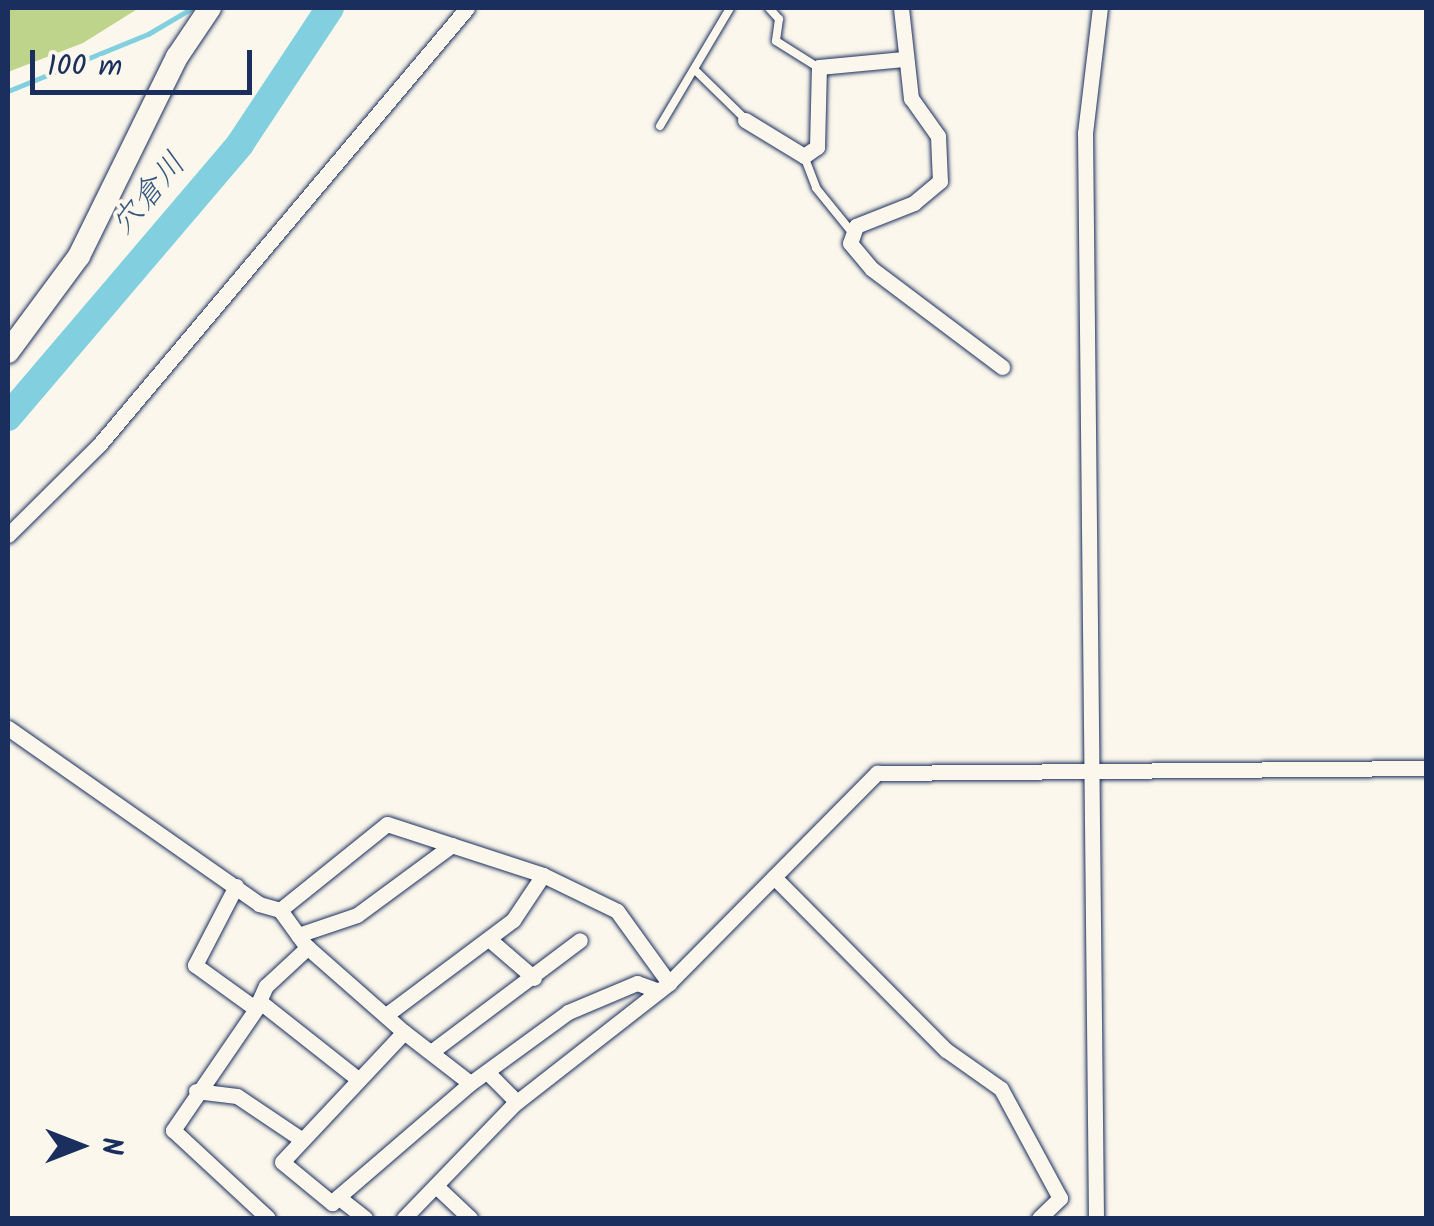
<!DOCTYPE html>
<meta charset="utf-8">
<style>
body{margin:0}
#map{position:relative;width:1434px;height:1226px;overflow:hidden;background:#fbf7ec;font-family:Kalam,"Klee One",sans-serif}
div>[style]{position:absolute}
[style*='--x']{left:calc(var(--x)*1px);top:calc(var(--y)*1px);width:calc(var(--w)*1px);rotate:calc(var(--a)*1deg)}
.green>*{inset:0;background:#bed48b}
.stream>*{height:5px;margin:-2.5px;padding:0 2.5px;transform-origin:2.5px;border-radius:2.5px;background:#82d0df}
.river>*{height:28px;margin:-14px;padding:0 14px;transform-origin:14px;border-radius:14px;background:#82d0df}
.roads{filter:drop-shadow(0 0 2px #1b2f5e) drop-shadow(0 0 2px #1b2f5e)}
.lane>*{height:8px;margin:-4px;padding:0 4px;transform-origin:4px;border-radius:4px;background:#fbf7ec}
.street>*{height:15px;margin:-7.5px;padding:0 7.5px;transform-origin:7.5px;border-radius:7.5px;background:#fbf7ec}
.secondary>*{height:22px;margin:-11px;padding:0 11px;transform-origin:11px;border-radius:11px;background:#fbf7ec}
span{translate:-50% -50%;white-space:nowrap;text-align:center;line-height:1.15;-webkit-text-stroke:8px #fbf7ec;paint-order:stroke}
.water-label{font-size:32px;color:#35577e;font-style:italic}
.frame{position:absolute;inset:0;border:10px solid #1b2f5e;pointer-events:none}
.north{position:absolute;left:30px;top:1096px;width:100px;height:100px;-webkit-text-stroke:8px #fbf7ec;paint-order:stroke;rotate:90deg;font-size:28px;font-weight:700;line-height:40px;text-align:center;color:#1b2f5e}
.north::after{content:'';display:block;margin:auto;width:35px;height:45px;background:#1b2f5e;clip-path:polygon(50% 0,100% 100%,50% 72%,0 100%)}
.scale{position:absolute;left:30px;top:50px;width:222px;height:45px;box-sizing:border-box;border:5px solid #1b2f5e;border-top:0;padding-left:12px;font-size:30px;line-height:35px;white-space:nowrap;color:#1b2f5e;-webkit-text-stroke:8px #fbf7ec;paint-order:stroke}
</style>
<div id="map">
<div class="green">
<i style="clip-path:polygon(8px 8px,139px 8px,83px 43px,8px 72px)"></i>
</div>
<div class="stream">
<i style="--x:8;--y:91;--w:151;--a:-22.2"></i>
<i style="--x:148;--y:34;--w:51;--a:-30.6"></i>
</div>
<div class="river">
<i style="--x:8;--y:417;--w:358;--a:-49.6"></i>
<i style="--x:240;--y:144;--w:163;--a:-56.5"></i>
</div>
<div class="roads">
<div class="lane">
<i style="--x:769;--y:8;--w:15;--a:48"></i>
<i style="--x:779;--y:19;--w:22;--a:98"></i>
<i style="--x:776;--y:41;--w:51;--a:32.1"></i>
<i style="--x:695;--y:70;--w:70;--a:44.4"></i>
<i style="--x:660;--y:126;--w:137;--a:-59.3"></i>
<i style="--x:804;--y:156;--w:34;--a:69"></i>
<i style="--x:816;--y:188;--w:55;--a:50.9"></i>
</div>
<div class="street">
<i style="--x:901;--y:8;--w:91;--a:83.7"></i>
<i style="--x:911;--y:98;--w:47;--a:54.6"></i>
<i style="--x:938;--y:136;--w:45;--a:87.5"></i>
<i style="--x:940;--y:181;--w:34;--a:140"></i>
<i style="--x:914;--y:203;--w:62;--a:158.4"></i>
<i style="--x:856;--y:226;--w:18;--a:109"></i>
<i style="--x:850;--y:243;--w:34;--a:50"></i>
<i style="--x:872;--y:269;--w:163;--a:37"></i>
<i style="--x:745;--y:120;--w:69;--a:31.4"></i>
<i style="--x:804;--y:156;--w:16;--a:-35"></i>
<i style="--x:817;--y:147;--w:80;--a:-88.6"></i>
<i style="--x:819;--y:67;--w:85;--a:-5.4"></i>
<i style="--x:8;--y:535;--w:128;--a:-44.7"></i>
<i style="--x:99;--y:445;--w:571;--a:-49.9"></i>
<i style="--x:8;--y:728;--w:307;--a:35"></i>
<i style="--x:259;--y:904;--w:22;--a:16"></i>
<i style="--x:280;--y:910;--w:44;--a:54.2"></i>
<i style="--x:306;--y:946;--w:130;--a:41.3"></i>
<i style="--x:404;--y:1032;--w:178;--a:133.2"></i>
<i style="--x:282;--y:1162;--w:65;--a:39.4"></i>
<i style="--x:332;--y:1203;--w:8;--a:-45"></i>
<i style="--x:338;--y:1197;--w:34;--a:38"></i>
<i style="--x:774;--y:877;--w:244;--a:45.2"></i>
<i style="--x:946;--y:1050;--w:67;--a:35.3"></i>
<i style="--x:1001;--y:1089;--w:124;--a:61.6"></i>
<i style="--x:1060;--y:1198;--w:29;--a:136"></i>
<i style="--x:236;--y:886;--w:89;--a:117.4"></i>
<i style="--x:195;--y:965;--w:75;--a:35.8"></i>
<i style="--x:256;--y:1009;--w:147;--a:124.4"></i>
<i style="--x:173;--y:1130;--w:129;--a:42.8"></i>
<i style="--x:280;--y:910;--w:137;--a:-38.8"></i>
<i style="--x:387;--y:824;--w:164;--a:18.1"></i>
<i style="--x:543;--y:875;--w:82;--a:25.9"></i>
<i style="--x:617;--y:911;--w:89;--a:54.2"></i>
<i style="--x:298;--y:935;--w:62;--a:-18.7"></i>
<i style="--x:357;--y:915;--w:118;--a:-36.4"></i>
<i style="--x:490;--y:940;--w:58;--a:40.8"></i>
<i style="--x:259;--y:1001;--w:127;--a:38.3"></i>
<i style="--x:256;--y:1008;--w:24;--a:-66"></i>
<i style="--x:266;--y:986;--w:57;--a:-42.9"></i>
<i style="--x:386;--y:1015;--w:159;--a:-36.8"></i>
<i style="--x:513;--y:920;--w:54;--a:-56.3"></i>
<i style="--x:404;--y:1032;--w:83;--a:37.7"></i>
<i style="--x:431;--y:1052;--w:186;--a:-36.9"></i>
<i style="--x:487;--y:1072;--w:42;--a:45"></i>
<i style="--x:196;--y:1091;--w:41;--a:7"></i>
<i style="--x:237;--y:1096;--w:77;--a:33.9"></i>
<i style="--x:436;--y:1186;--w:47;--a:43.3"></i>
<i style="--x:338;--y:1197;--w:172;--a:-40.7"></i>
<i style="--x:468;--y:1085;--w:124;--a:-36.1"></i>
<i style="--x:568;--y:1012;--w:75;--a:-22.8"></i>
<i style="--x:637;--y:983;--w:23;--a:20"></i>
<i style="--x:404;--y:1218;--w:157;--a:-46"></i>
<i style="--x:513;--y:1105;--w:198;--a:-38"></i>
<i style="--x:669;--y:983;--w:296;--a:-45.3"></i>
<i style="--x:877;--y:773;--w:549;--a:-0.52"></i>
<i style="--x:1096;--y:1218;--w:1085;--a:-90.58"></i>
<i style="--x:1085;--y:133;--w:126;--a:-83.2"></i>
</div>
<div class="secondary">
<i style="--x:8;--y:352;--w:119;--a:-53.5"></i>
<i style="--x:79;--y:256;--w:222;--a:-63.8"></i>
<i style="--x:177;--y:57;--w:59;--a:-56"></i>
</div>
</div>
<div class="water-label">
<span style="left:150px;top:195px;rotate:-50deg">穴倉川</span>
</div>
<div class="frame"></div>
<div class="north">N</div>
<div class="scale">100 m</div>
</div>
